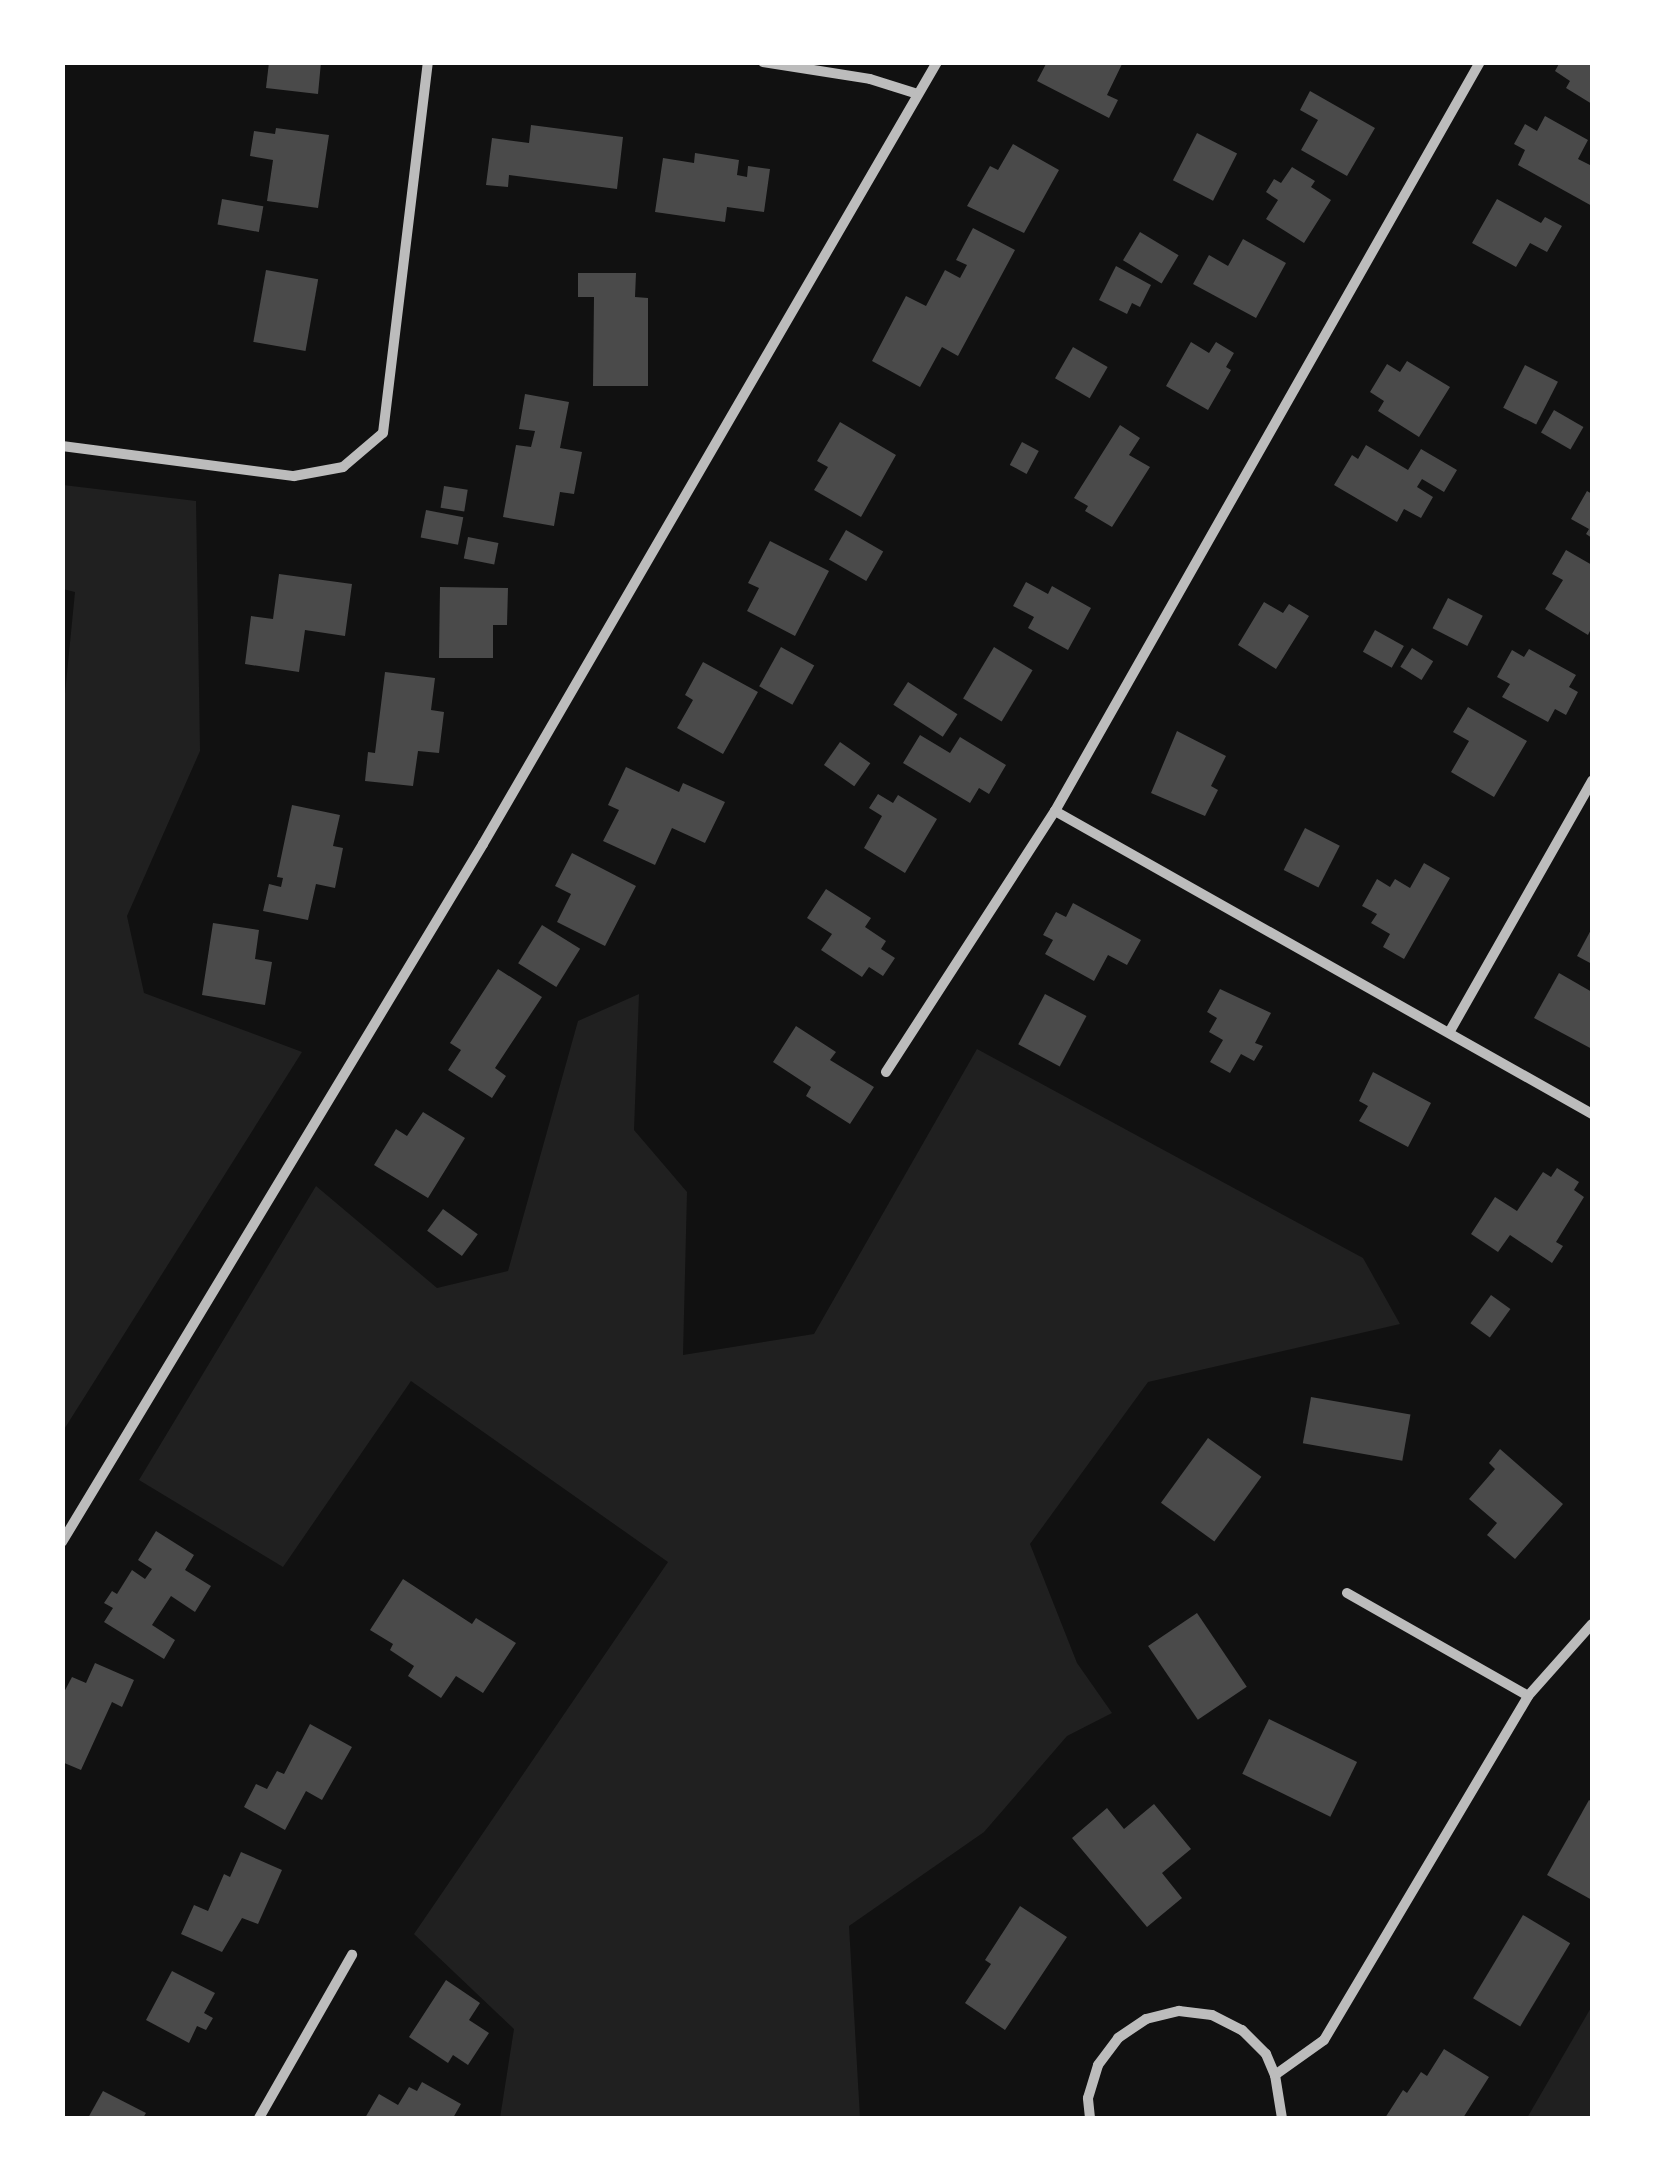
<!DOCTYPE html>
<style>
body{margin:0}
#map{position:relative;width:1655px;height:2181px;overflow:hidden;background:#111;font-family:Commissioner,sans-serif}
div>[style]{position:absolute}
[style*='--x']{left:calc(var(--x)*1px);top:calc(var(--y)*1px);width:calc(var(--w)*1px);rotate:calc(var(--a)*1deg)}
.green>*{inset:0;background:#202020}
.building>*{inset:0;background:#4a4a4a;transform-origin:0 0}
.minor>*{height:10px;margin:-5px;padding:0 5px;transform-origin:5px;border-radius:5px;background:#bcbcbc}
span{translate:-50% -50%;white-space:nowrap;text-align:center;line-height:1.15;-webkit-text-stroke:8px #fff;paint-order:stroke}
.frame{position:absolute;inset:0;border:65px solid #fff;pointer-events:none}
</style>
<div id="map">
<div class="green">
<i style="clip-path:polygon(63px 485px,196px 501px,200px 751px,127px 916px,144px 993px,302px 1052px,63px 1431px,62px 724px,75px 592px,63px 589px)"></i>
<i style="clip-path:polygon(639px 994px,634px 1130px,687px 1192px,683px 1355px,814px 1334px,977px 1049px,1363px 1258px,1400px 1324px,1148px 1382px,1030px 1544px,1077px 1663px,1112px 1713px,1067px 1736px,984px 1832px,849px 1926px,860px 2118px,500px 2118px,514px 2029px,414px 1934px,668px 1562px,411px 1381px,283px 1567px,139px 1480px,316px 1186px,437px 1288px,508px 1271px,578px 1021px)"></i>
<i style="clip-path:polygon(1592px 2006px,1592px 2118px,1527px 2118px)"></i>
</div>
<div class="building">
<i style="clip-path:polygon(269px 62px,321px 62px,318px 94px,266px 88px)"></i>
<i style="clip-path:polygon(1047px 62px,1123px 62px,1107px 95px,1118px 100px,1109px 118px,1037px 81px)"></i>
<i style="clip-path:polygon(1560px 62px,1592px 62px,1592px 104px,1566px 88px,1570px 81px,1555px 71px)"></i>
<i style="clip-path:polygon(1310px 91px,1375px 128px,1347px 176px,1301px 150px,1318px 120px,1300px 110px)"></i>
<i style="clip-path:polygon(1545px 116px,1588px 140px,1578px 159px,1592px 166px,1592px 206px,1518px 165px,1525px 150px,1514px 144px,1525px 124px,1537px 131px)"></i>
<i style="clip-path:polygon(531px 125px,623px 137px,617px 189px,509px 175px,508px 187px,486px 185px,492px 138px,529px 143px)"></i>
<i style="clip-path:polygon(276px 128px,329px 135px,318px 208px,267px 201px,273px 160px,250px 156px,254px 131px,275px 134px)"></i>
<i style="left:1197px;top:133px;width:45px;height:53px;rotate:27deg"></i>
<i style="clip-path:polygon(1013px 144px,1059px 170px,1024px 233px,967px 206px,990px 166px,998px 170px)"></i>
<i style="clip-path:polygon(695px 153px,739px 160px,737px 175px,747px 177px,748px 166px,770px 169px,764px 212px,727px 207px,725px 222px,655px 212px,663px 158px,694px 163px)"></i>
<i style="clip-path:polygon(1292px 167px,1315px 181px,1311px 187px,1331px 200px,1304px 243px,1266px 219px,1278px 200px,1266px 192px,1274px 179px,1281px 183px)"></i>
<i style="left:222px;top:199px;width:42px;height:26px;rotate:10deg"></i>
<i style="clip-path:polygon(1497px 199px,1541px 223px,1545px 217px,1562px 226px,1547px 252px,1530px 243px,1516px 267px,1472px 243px)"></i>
<i style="clip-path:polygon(973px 228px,1015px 250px,958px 356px,942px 347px,920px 387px,872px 361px,906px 296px,926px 306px,945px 270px,960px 278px,967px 265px,956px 260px)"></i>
<i style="left:1140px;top:232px;width:45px;height:33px;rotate:31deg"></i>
<i style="clip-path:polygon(1243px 239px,1286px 263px,1256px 318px,1193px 284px,1209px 255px,1228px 266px)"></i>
<i style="clip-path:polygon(1116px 266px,1151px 285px,1140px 307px,1132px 303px,1127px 314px,1099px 300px)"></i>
<i style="left:266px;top:270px;width:53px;height:73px;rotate:10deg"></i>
<i style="clip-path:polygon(578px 273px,636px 273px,635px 297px,648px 298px,648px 386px,593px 386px,594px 297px,578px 297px)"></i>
<i style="clip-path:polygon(1191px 342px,1209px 353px,1216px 342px,1234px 353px,1226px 367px,1231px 370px,1208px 410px,1166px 386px)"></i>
<i style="left:1073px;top:347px;width:40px;height:36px;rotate:30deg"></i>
<i style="clip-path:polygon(1407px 361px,1450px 387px,1419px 437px,1378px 411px,1384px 401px,1370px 392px,1387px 364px,1400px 372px)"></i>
<i style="left:1525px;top:365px;width:37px;height:48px;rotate:27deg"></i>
<i style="clip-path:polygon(525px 394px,569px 402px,560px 448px,582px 452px,574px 494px,560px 492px,554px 526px,503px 517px,516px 445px,531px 447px,535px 431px,519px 429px)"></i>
<i style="left:1554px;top:410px;width:34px;height:26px;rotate:30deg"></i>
<i style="clip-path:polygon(840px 422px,896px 455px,861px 517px,814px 490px,828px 467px,817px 461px)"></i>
<i style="clip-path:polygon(1120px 425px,1140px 438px,1129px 455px,1150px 467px,1112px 527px,1085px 511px,1088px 506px,1074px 498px)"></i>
<i style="left:1022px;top:442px;width:19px;height:26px;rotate:28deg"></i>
<i style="clip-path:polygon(1366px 445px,1408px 470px,1421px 449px,1457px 470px,1444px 492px,1422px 479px,1417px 487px,1433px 497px,1421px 518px,1404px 509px,1397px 522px,1334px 485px,1352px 455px,1358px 459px)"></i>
<i style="left:444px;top:486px;width:24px;height:22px;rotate:9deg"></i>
<i style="clip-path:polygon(1587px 491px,1592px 494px,1592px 538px,1586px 534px,1589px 529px,1571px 519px)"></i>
<i style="left:426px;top:510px;width:38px;height:28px;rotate:11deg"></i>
<i style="left:846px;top:530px;width:43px;height:34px;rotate:30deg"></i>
<i style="left:468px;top:537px;width:31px;height:22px;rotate:11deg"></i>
<i style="clip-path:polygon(770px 541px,829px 571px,795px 636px,747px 611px,759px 588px,748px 583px)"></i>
<i style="clip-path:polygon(1566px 550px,1592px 565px,1592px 627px,1588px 635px,1545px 609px,1563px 580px,1552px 574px)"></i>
<i style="clip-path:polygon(279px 574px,352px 584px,345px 636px,305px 630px,299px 672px,245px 664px,251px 616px,273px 619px)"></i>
<i style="clip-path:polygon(1026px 582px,1048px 594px,1052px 586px,1091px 608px,1068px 650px,1028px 628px,1034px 617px,1013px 606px)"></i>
<i style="clip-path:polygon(440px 587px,508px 588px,507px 625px,493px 625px,493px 658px,439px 658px)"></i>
<i style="left:1448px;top:598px;width:39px;height:34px;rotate:27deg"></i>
<i style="clip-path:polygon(1264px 602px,1283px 613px,1289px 604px,1309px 616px,1276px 669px,1238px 645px)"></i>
<i style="left:1375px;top:630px;width:33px;height:25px;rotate:29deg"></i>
<i style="left:781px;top:647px;width:38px;height:45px;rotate:29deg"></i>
<i style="left:994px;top:647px;width:45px;height:60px;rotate:31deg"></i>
<i style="left:1412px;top:648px;width:25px;height:22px;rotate:32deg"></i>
<i style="clip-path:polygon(1529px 649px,1576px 675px,1569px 687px,1578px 692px,1566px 715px,1555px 709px,1548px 722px,1502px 697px,1510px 684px,1497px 677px,1512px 650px,1524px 657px)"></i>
<i style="clip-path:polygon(703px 662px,758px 692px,723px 754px,677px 728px,693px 700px,685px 695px)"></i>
<i style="clip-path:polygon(385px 672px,435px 678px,431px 710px,444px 712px,439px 753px,418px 751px,413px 786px,365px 781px,368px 752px,375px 753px)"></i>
<i style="left:908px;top:682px;width:59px;height:27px;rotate:33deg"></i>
<i style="clip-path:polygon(1468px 707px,1527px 741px,1494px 797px,1451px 772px,1469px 741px,1453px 732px)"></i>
<i style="clip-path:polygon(1177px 731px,1226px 756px,1211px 786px,1218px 790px,1205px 816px,1151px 793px)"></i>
<i style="clip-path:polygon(920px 735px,950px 753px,960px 737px,1006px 765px,989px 794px,979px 788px,970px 803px,903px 763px)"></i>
<i style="left:840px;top:742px;width:37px;height:28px;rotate:35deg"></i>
<i style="clip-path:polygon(626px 767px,679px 792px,683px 783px,725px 802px,705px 843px,672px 828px,655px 865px,603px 841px,619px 810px,608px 805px)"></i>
<i style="clip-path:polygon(878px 794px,893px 803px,898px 795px,937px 819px,905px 873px,864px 848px,882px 816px,869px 808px)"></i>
<i style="clip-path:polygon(292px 805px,340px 815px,333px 846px,343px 848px,335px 888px,316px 884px,308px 920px,263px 911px,269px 884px,281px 887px,283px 878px,277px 877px)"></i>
<i style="left:1305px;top:828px;width:39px;height:47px;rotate:27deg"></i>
<i style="clip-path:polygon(572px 853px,636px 886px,605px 946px,557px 922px,571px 894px,555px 886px)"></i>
<i style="clip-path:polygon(1424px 863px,1450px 878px,1404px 959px,1383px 947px,1390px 934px,1371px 923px,1377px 914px,1362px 906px,1377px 879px,1390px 887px,1395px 879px,1410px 888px)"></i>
<i style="clip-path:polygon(826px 889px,871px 918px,865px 927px,886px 941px,881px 949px,895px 958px,883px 976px,869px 967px,862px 977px,821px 950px,832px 934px,807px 918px)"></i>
<i style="clip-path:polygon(1073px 903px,1141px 940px,1127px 965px,1108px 955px,1094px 981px,1045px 954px,1053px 940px,1043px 935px,1056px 912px,1066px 917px)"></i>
<i style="clip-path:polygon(213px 923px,259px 930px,255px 959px,272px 962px,265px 1005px,202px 995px)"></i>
<i style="left:542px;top:925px;width:45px;height:45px;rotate:32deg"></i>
<i style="clip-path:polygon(1592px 928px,1592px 964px,1577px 956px)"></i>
<i style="clip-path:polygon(498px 969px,542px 997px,495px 1068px,506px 1076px,492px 1098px,448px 1070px,461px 1050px,450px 1043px)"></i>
<i style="clip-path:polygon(1559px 973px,1592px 992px,1592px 1049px,1534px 1018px)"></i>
<i style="clip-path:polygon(1220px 989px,1271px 1013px,1255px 1043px,1263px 1046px,1254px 1061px,1241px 1054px,1230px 1073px,1210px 1062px,1223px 1040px,1209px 1032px,1217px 1018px,1207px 1012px)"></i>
<i style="left:1045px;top:994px;width:47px;height:57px;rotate:28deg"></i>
<i style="clip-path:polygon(796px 1026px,836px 1052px,830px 1060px,874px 1087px,850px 1124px,806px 1096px,811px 1087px,773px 1062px)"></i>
<i style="clip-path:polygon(1373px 1072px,1431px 1103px,1408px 1147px,1359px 1121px,1368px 1106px,1359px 1101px)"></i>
<i style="clip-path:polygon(423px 1112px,465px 1138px,428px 1198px,374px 1165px,396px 1129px,407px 1136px)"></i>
<i style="clip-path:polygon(1557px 1168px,1579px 1182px,1574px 1190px,1584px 1197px,1556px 1242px,1563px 1246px,1552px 1263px,1510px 1235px,1498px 1252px,1471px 1234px,1495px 1197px,1517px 1211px,1543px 1172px,1551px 1177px)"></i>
<i style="left:443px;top:1209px;width:43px;height:27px;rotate:36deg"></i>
<i style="left:1491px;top:1295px;width:24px;height:35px;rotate:36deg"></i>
<i style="left:1311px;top:1397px;width:101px;height:47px;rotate:10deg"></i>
<i style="left:1208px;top:1438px;width:66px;height:80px;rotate:36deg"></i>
<i style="clip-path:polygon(1500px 1449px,1563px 1504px,1515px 1559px,1487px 1535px,1497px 1523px,1469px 1499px,1495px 1469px,1489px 1463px)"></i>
<i style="clip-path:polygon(156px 1531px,194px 1555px,185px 1570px,211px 1586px,195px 1612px,171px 1596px,152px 1625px,175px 1640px,164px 1659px,104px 1622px,113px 1608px,104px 1603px,112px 1591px,117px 1594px,132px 1570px,145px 1579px,152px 1569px,138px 1560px)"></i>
<i style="clip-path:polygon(403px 1579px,472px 1624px,476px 1618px,516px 1643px,483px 1693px,456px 1676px,441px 1698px,408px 1676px,414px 1666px,390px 1650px,393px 1644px,370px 1630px)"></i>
<i style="left:1197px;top:1613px;width:89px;height:59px;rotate:56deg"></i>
<i style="clip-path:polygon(95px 1663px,134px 1680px,122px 1707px,112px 1702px,81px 1770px,62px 1762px,62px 1696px,72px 1677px,86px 1683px)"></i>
<i style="left:1269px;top:1719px;width:98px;height:61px;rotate:26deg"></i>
<i style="clip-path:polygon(310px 1724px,352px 1747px,322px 1800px,306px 1791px,285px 1830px,244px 1807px,256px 1784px,267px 1789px,277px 1771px,284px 1774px)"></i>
<i style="clip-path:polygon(1589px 1800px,1592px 1802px,1592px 1900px,1547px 1875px)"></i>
<i style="clip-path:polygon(1154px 1804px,1191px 1849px,1162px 1873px,1182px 1898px,1147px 1927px,1072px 1838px,1107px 1808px,1124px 1829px)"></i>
<i style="clip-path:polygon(241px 1852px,282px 1870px,258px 1924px,242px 1918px,222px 1952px,181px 1934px,194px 1905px,208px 1911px,224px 1874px,230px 1877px)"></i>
<i style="clip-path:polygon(1020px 1906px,1067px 1937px,1005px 2030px,965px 2003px,991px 1964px,985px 1960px)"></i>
<i style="left:1523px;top:1915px;width:55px;height:97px;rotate:31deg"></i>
<i style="clip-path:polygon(172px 1971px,215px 1993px,204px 2013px,213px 2018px,206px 2030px,197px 2026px,189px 2043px,146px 2020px)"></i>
<i style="clip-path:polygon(446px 1980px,480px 2003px,469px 2020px,489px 2033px,468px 2065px,453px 2055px,448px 2063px,409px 2037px)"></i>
<i style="clip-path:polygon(1444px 2049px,1489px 2077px,1463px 2118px,1385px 2118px,1403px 2090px,1407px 2093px,1421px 2072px,1427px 2076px)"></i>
<i style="clip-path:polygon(422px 2082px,461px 2104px,453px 2118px,365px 2118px,379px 2094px,398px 2105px,409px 2087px,417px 2091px)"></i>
<i style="clip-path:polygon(103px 2091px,146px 2113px,143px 2118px,88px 2118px)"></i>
</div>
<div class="minor">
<i style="--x:763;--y:62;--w:108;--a:9"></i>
<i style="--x:870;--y:79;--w:50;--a:17.4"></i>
<i style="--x:62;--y:446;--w:234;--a:7.4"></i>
<i style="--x:294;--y:476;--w:50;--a:-10.4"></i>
<i style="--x:343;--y:467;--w:52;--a:-40.4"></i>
<i style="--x:383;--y:433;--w:374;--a:-83.1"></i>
<i style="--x:1055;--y:811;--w:617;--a:29.43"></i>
<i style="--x:1450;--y:1031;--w:288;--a:-60.4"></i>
<i style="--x:886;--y:1072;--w:311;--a:-57.1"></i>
<i style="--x:1055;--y:811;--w:861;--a:-60.43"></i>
<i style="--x:62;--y:1542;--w:815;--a:-58.9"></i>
<i style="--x:483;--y:844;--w:904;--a:-59.86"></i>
<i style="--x:1347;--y:1593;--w:208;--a:29.6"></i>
<i style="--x:1275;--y:2075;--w:60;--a:-35.5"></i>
<i style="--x:1324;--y:2040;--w:400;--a:-59.3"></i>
<i style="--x:1528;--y:1696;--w:96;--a:-48.4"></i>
<i style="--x:259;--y:2118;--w:188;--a:-60.3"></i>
<i style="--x:1090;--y:2118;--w:20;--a:-96"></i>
<i style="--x:1088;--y:2098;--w:34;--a:-73"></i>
<i style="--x:1098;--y:2065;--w:34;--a:-53"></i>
<i style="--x:1118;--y:2038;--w:34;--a:-34"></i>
<i style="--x:1146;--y:2019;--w:34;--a:-14"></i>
<i style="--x:1179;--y:2011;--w:33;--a:7"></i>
<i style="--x:1212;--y:2015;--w:34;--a:27"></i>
<i style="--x:1242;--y:2030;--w:34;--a:45"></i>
<i style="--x:1266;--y:2054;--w:23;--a:67"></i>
<i style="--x:1275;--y:2075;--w:44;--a:80.8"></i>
</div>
<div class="frame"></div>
</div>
